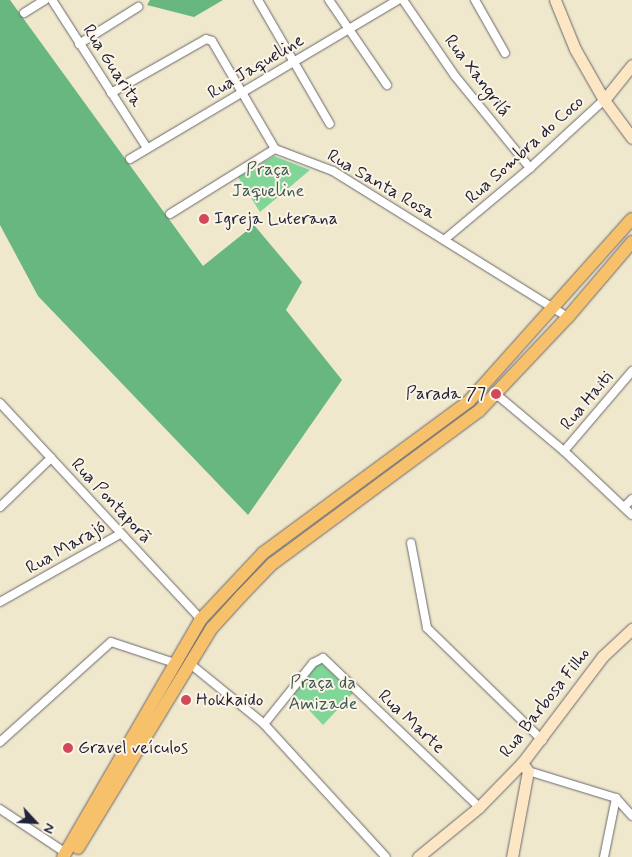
<!DOCTYPE html>
<meta charset="utf-8">
<style>
body{margin:0}
#map{position:relative;width:632px;height:857px;overflow:hidden;background:#efe8cc;font-family:Mynerve,sans-serif}
div>[style]{position:absolute}
[style*='--x']{left:calc(var(--x)*1px);top:calc(var(--y)*1px);width:calc(var(--w)*1px);rotate:calc(var(--a)*1deg)}
.green>*{inset:0;background:#80d699}
.forest>*{inset:0;background:#68b781}
.roads{filter:drop-shadow(0 0 1px #6a676e) drop-shadow(0 0 1px #6a676e)}
.street>*{height:8px;margin:-4px;padding:0 4px;transform-origin:4px;border-radius:4px;background:#fff}
.secondary>*{height:11px;margin:-5.5px;padding:0 5.5px;transform-origin:5.5px;border-radius:5.5px;background:#fce6c4}
.primary>*{height:12px;margin:-6px;padding:0 6px;transform-origin:6px;border-radius:6px;background:#f7c06b}
.dots>*{width:14px;height:14px;translate:-50% -50%;box-sizing:border-box;border:2px solid #fcf5e5;border-radius:50%}
span{translate:-50% -50%;white-space:nowrap;text-align:center;line-height:1.15;-webkit-text-stroke:4px #fcf5e5;paint-order:stroke}
.street-label{font-size:18px;color:#22223b}
.park-label{font-size:18px;color:#3e5857}
.poi-label{font-size:18px;color:#22223b}
.left{translate:0 -50%;text-align:left}
.right{translate:-100% -50%;text-align:right}
.north{position:absolute;left:10px;top:797px;width:50px;height:50px;-webkit-text-stroke:4px #fcf5e5;paint-order:stroke;rotate:115deg;font-size:14px;font-weight:700;line-height:20px;text-align:center;color:#22223b}
.north::after{content:'';display:block;margin:auto;width:18px;height:22px;background:#22223b;clip-path:polygon(50% 0,100% 100%,50% 72%,0 100%)}
</style>
<div id="map">
<div class="green">
<i style="clip-path:polygon(274px 156px,310px 170px,260px 212px,238px 177px)"></i>
<i style="clip-path:polygon(319px 661px,353px 693px,323px 725px,294px 694px)"></i>
</div>
<div class="forest">
<i style="clip-path:polygon(0 0,10px 0,203px 266px,254px 225px,302px 282px,286px 310px,342px 380px,248px 515px,38px 296px,0 225px)"></i>
<i style="clip-path:polygon(150px 0,223px 0,194px 17px,147px 5px)"></i>
</div>
<div class="roads">
<div class="street">
<i style="--x:52;--y:0;--w:176;--a:57.3"></i>
<i style="--x:258;--y:0;--w:143;--a:59.9"></i>
<i style="--x:329;--y:0;--w:103;--a:55.7"></i>
<i style="--x:403;--y:0;--w:92;--a:55.6"></i>
<i style="--x:455;--y:76;--w:119;--a:50.8"></i>
<i style="--x:475;--y:0;--w:61;--a:60.5"></i>
<i style="--x:24;--y:13;--w:25;--a:-32"></i>
<i style="--x:79;--y:44;--w:70;--a:-32.1"></i>
<i style="--x:111;--y:93;--w:109;--a:-29.6"></i>
<i style="--x:206;--y:39;--w:6;--a:18"></i>
<i style="--x:212;--y:41;--w:125;--a:59.7"></i>
<i style="--x:275;--y:149;--w:62;--a:20.8"></i>
<i style="--x:333;--y:171;--w:277;--a:31.9"></i>
<i style="--x:130;--y:159;--w:312;--a:-30.7"></i>
<i style="--x:170;--y:214;--w:123;--a:-31.8"></i>
<i style="--x:444;--y:240;--w:112;--a:-39.9"></i>
<i style="--x:530;--y:168;--w:100;--a:-42.6"></i>
<i style="--x:496;--y:394;--w:89;--a:40"></i>
<i style="--x:564;--y:451;--w:93;--a:43.3"></i>
<i style="--x:0;--y:403;--w:295;--a:47.1"></i>
<i style="--x:564;--y:451;--w:105;--a:-49.6"></i>
<i style="--x:0;--y:507;--w:71;--a:-43.9"></i>
<i style="--x:624;--y:507;--w:11;--a:-45"></i>
<i style="--x:411;--y:543;--w:86;--a:79.3"></i>
<i style="--x:427;--y:628;--w:161;--a:44.2"></i>
<i style="--x:0;--y:602;--w:138;--a:-29.5"></i>
<i style="--x:189;--y:663;--w:97;--a:39.1"></i>
<i style="--x:264;--y:724;--w:180;--a:47.5"></i>
<i style="--x:264;--y:724;--w:78;--a:-51.2"></i>
<i style="--x:313;--y:663;--w:11;--a:-27"></i>
<i style="--x:323;--y:658;--w:216;--a:43.7"></i>
<i style="--x:0;--y:742;--w:149;--a:-42"></i>
<i style="--x:111;--y:642;--w:67;--a:18.2"></i>
<i style="--x:528;--y:771;--w:92;--a:17.1"></i>
<i style="--x:616;--y:798;--w:24;--a:48"></i>
<i style="--x:0;--y:809;--w:79;--a:33.7"></i>
<i style="--x:604;--y:857;--w:60;--a:-78.5"></i>
</div>
<div class="secondary">
<i style="--x:555;--y:0;--w:53;--a:67.8"></i>
<i style="--x:575;--y:49;--w:59;--a:60.4"></i>
<i style="--x:604;--y:100;--w:47;--a:53.6"></i>
<i style="--x:604;--y:100;--w:45;--a:-51.3"></i>
<i style="--x:418;--y:857;--w:79;--a:-39.3"></i>
<i style="--x:479;--y:807;--w:62;--a:-45.7"></i>
<i style="--x:522;--y:763;--w:134;--a:-52.9"></i>
<i style="--x:603;--y:656;--w:40;--a:-43"></i>
<i style="--x:512;--y:857;--w:87;--a:-79.5"></i>
<i style="--x:528;--y:771;--w:10;--a:-127"></i>
</div>
<div class="primary">
<i style="--x:78;--y:848;--w:258;--a:-58.7"></i>
<i style="--x:212;--y:628;--w:43;--a:-47.8"></i>
<i style="--x:241;--y:596;--w:45;--a:-45.9"></i>
<i style="--x:272;--y:564;--w:257;--a:-36.5"></i>
<i style="--x:479;--y:411;--w:129;--a:-46.6"></i>
<i style="--x:568;--y:317;--w:99;--a:-49.5"></i>
<i style="--x:63;--y:857;--w:275;--a:-59.9"></i>
<i style="--x:201;--y:619;--w:91;--a:-46.8"></i>
<i style="--x:263;--y:553;--w:256;--a:-36.4"></i>
<i style="--x:469;--y:401;--w:244;--a:-48.2"></i>
</div>
</div>
<div class="dots">
<i style="left:204px;top:219px;background:#d1495b"></i>
<i style="left:496px;top:394px;background:#d1495b"></i>
<i style="left:186px;top:700px;background:#d1495b"></i>
<i style="left:68px;top:748px;background:#d1495b"></i>
</div>
<div class="street-label">
<span style="left:112px;top:66px;rotate:57deg">Rua Guarita</span>
<span style="left:256px;top:67px;rotate:-31deg">Rua Jaqueline</span>
<span style="left:477px;top:76px;rotate:53deg">Rua Xangrilá</span>
<span style="left:525px;top:150px;rotate:-42deg">Rua Sombra do Coco</span>
<span style="left:381px;top:185px;rotate:30deg">Rua Santa Rosa</span>
<span style="left:587px;top:401px;rotate:-50deg">Rua Haiti</span>
<span style="left:111px;top:501px;rotate:47deg">Rua Pontaporã</span>
<span style="left:66px;top:548px;rotate:-30deg">Rua Marajó</span>
<span style="left:545px;top:703px;rotate:-52deg">Rua Barbosa Filho</span>
<span style="left:411px;top:722px;rotate:43deg">Rua Marte</span>
</div>
<div class="park-label">
<span style="left:268px;top:181px">Praça<br>Jaqueline</span>
<span style="left:323px;top:694px">Praça da<br>Amizade</span>
</div>
<div class="poi-label">
<span class="left" style="left:214px;top:219px">Igreja Luterana</span>
<span class="right" style="left:486px;top:394px">Parada 77</span>
<span class="left" style="left:196px;top:700px">Hokkaido</span>
<span class="left" style="left:78px;top:748px">Gravel veículos</span>
</div>
<div class="north">N</div>
</div>
